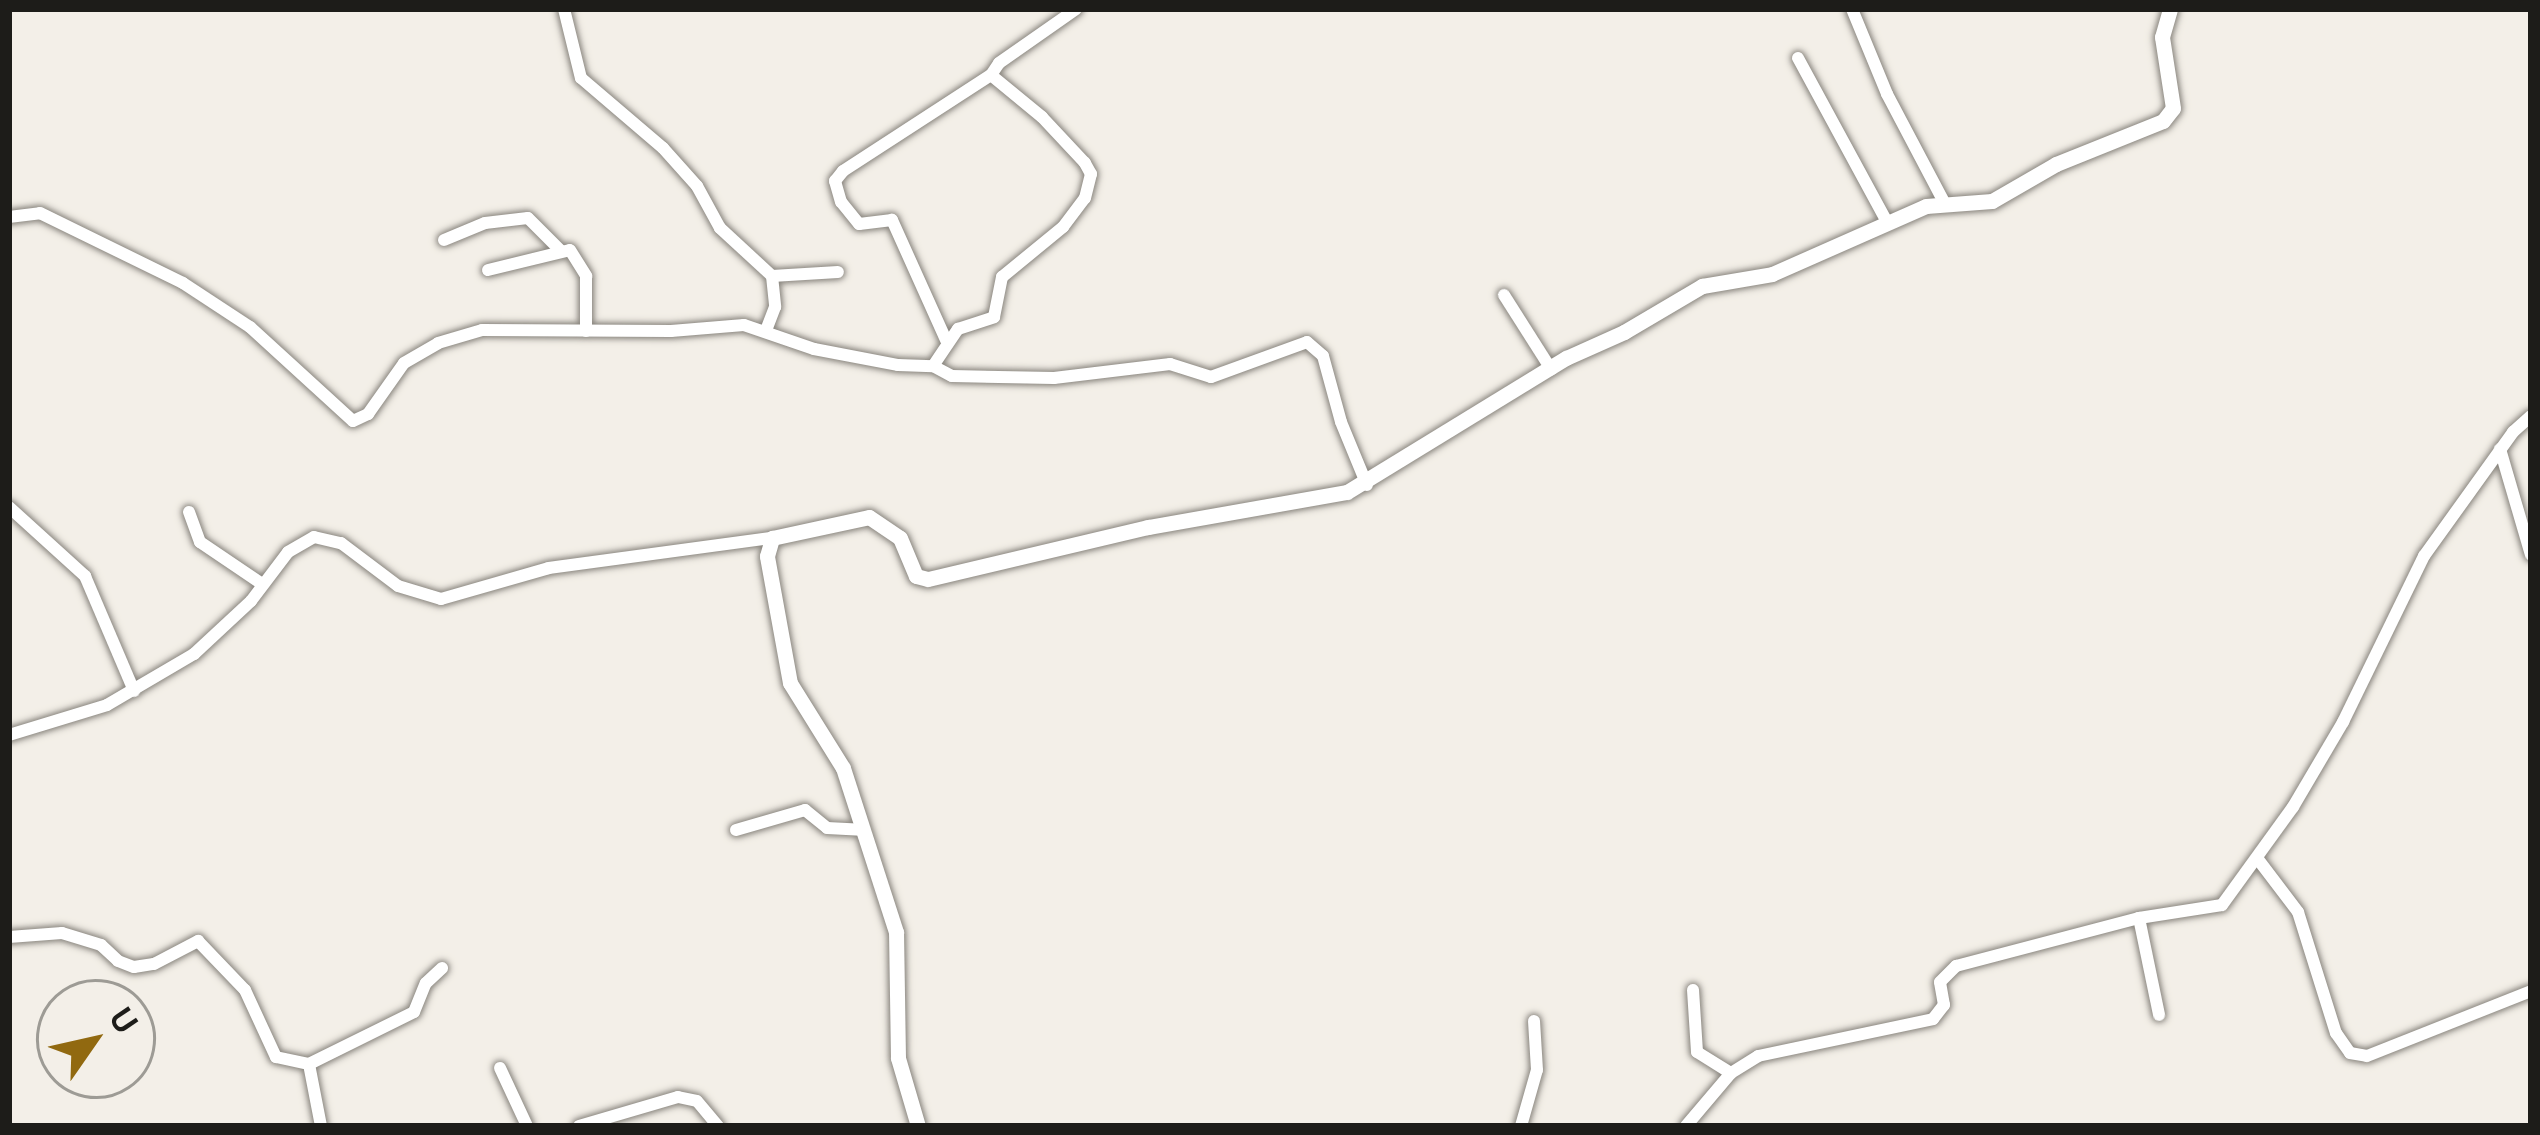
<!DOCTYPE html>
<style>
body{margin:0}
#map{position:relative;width:2540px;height:1135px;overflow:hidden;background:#f3efe8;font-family:"Space Grotesk",sans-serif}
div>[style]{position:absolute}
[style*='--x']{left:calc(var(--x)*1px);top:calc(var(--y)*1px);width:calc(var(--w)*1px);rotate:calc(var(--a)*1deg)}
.roads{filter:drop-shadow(0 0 3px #89857e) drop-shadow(0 0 3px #89857e)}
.minor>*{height:12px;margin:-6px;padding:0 6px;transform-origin:6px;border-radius:6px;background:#fff}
.tertiary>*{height:15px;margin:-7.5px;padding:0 7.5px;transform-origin:7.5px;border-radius:7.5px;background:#fff}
span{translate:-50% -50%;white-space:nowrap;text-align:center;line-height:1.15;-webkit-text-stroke:9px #f3efe8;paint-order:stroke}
.frame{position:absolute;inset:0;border:12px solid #1d1c19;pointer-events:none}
.north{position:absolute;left:36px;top:979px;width:120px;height:120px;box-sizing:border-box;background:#f3efe8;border:3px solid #9d9b95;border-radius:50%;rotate:56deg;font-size:33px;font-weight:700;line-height:48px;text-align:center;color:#1d1c19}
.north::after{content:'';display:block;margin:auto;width:42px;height:54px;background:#916910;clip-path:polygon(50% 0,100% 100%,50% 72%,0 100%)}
</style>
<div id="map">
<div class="roads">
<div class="minor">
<i style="--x:564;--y:9;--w:71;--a:76.2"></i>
<i style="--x:581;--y:78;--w:108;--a:40.5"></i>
<i style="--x:663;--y:148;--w:51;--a:48.2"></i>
<i style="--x:697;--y:186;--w:48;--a:61.3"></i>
<i style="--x:720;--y:228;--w:71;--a:42.7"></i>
<i style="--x:772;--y:276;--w:31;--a:84"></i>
<i style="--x:775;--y:307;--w:26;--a:111"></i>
<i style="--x:1852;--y:9;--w:92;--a:67.6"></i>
<i style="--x:1887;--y:94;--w:122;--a:62.2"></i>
<i style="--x:1798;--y:58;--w:189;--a:61.5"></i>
<i style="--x:9;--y:217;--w:31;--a:-7"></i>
<i style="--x:40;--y:213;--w:159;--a:26.1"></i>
<i style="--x:183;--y:283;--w:80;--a:33.3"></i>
<i style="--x:250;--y:327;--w:139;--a:42.4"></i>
<i style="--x:353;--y:421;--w:17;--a:-25"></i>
<i style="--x:368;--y:414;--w:62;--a:-54.8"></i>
<i style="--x:404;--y:363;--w:39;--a:-30"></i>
<i style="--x:438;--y:343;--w:46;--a:-16.5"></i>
<i style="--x:482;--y:330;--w:189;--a:0.3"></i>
<i style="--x:671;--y:331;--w:73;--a:-4.7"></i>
<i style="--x:744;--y:325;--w:74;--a:18.9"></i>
<i style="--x:814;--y:349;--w:86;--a:10.8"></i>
<i style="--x:898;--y:365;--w:35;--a:2"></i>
<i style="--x:933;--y:366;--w:21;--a:28"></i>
<i style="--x:952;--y:376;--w:102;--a:1.1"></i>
<i style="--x:1054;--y:378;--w:117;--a:-6.9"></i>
<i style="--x:1170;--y:364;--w:43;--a:17.6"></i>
<i style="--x:1211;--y:377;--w:102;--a:-20"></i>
<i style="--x:1307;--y:342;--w:21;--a:41"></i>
<i style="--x:1323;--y:356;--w:68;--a:74.7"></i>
<i style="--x:1341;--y:422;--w:68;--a:67.6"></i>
<i style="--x:444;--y:240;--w:44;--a:-22.5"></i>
<i style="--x:485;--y:223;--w:43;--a:-6.6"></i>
<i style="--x:528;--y:218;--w:47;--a:45"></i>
<i style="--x:488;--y:270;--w:84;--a:-13.7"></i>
<i style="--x:570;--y:250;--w:31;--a:58"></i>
<i style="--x:586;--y:276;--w:55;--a:90"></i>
<i style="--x:772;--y:276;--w:66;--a:-3.5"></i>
<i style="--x:1504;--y:295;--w:88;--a:57.6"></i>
<i style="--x:946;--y:340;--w:132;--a:-114.2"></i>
<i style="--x:892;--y:220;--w:33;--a:173"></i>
<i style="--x:859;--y:224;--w:28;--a:-129"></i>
<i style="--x:841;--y:202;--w:22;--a:-106"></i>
<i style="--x:835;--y:181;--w:13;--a:-51"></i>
<i style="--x:843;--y:171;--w:176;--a:-33"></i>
<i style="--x:933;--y:366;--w:45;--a:-56"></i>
<i style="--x:958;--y:329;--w:38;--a:-18"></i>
<i style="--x:994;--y:317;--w:41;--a:-78.7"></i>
<i style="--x:1002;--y:277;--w:79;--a:-39.3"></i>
<i style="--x:1063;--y:227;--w:36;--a:-53"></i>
<i style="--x:1085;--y:198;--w:25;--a:-76"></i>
<i style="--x:1091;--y:174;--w:13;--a:-119"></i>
<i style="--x:1085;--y:163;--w:63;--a:-133.1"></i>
<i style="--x:1042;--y:117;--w:66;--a:-140.5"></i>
<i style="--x:991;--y:75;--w:14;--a:-56"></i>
<i style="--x:999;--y:63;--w:94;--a:-35"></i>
<i style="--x:2500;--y:449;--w:110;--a:73.7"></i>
<i style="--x:9;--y:507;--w:103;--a:42.2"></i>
<i style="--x:85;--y:576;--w:125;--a:66.9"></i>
<i style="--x:189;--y:512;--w:32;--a:70"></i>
<i style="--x:200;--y:542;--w:75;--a:34.1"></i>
<i style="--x:9;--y:735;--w:102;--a:-17"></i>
<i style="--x:107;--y:705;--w:101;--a:-30.4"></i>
<i style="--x:194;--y:654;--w:78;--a:-42.9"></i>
<i style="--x:251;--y:601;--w:61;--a:-52.9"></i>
<i style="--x:288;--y:552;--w:30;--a:-30"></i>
<i style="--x:314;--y:537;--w:28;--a:13"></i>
<i style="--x:341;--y:543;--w:71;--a:37"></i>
<i style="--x:398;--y:586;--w:45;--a:16.8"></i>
<i style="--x:441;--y:599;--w:112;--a:-16"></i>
<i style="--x:549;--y:568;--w:225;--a:-7.7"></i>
<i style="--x:736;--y:830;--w:72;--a:-16.2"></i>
<i style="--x:805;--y:810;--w:28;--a:39"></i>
<i style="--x:827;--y:828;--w:34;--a:3"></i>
<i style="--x:2257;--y:858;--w:68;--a:52.8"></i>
<i style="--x:2298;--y:912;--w:127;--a:72.6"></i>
<i style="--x:2336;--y:1033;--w:24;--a:55"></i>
<i style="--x:2350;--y:1053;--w:17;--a:10"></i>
<i style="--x:2367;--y:1056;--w:176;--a:-21.6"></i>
<i style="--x:2139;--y:918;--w:99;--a:78.3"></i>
<i style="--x:9;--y:937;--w:53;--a:-4.3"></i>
<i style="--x:62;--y:933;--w:41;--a:17.1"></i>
<i style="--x:101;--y:945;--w:23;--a:43"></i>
<i style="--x:118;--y:961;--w:17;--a:21"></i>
<i style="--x:134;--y:967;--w:20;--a:-9"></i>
<i style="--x:154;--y:964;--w:50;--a:-27.6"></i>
<i style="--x:198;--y:941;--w:68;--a:46.2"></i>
<i style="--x:245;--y:990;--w:74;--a:65.2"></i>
<i style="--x:276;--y:1057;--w:34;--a:12"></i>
<i style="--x:1693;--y:990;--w:62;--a:86.3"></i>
<i style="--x:1697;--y:1052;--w:40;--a:32"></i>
<i style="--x:500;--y:1068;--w:64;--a:65"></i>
<i style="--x:321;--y:1126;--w:63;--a:-101"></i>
<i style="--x:309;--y:1064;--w:117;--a:-26.3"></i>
<i style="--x:414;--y:1012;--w:31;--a:-68"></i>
<i style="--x:426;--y:983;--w:22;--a:-43"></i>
<i style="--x:579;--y:1126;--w:103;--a:-16.3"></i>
<i style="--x:678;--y:1097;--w:19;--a:12"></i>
<i style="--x:697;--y:1101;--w:33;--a:50"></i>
<i style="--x:1521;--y:1126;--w:58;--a:-74.1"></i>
<i style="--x:1537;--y:1070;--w:49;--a:-93.5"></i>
<i style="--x:1686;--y:1126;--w:70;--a:-49.7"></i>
<i style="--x:1731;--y:1073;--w:32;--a:-32"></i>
<i style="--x:1758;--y:1056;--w:179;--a:-11.9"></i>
<i style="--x:1933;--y:1019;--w:18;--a:-52"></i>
<i style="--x:1944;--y:1005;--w:23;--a:-100"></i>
<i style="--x:1940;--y:982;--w:23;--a:-45"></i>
<i style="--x:1956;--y:966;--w:189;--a:-14.7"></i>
<i style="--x:2139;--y:918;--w:84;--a:-8.9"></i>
<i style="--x:2222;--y:905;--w:121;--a:-54.1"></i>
<i style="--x:2293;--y:807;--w:99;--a:-59.5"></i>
<i style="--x:2343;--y:722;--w:185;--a:-64"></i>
<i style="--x:2424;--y:556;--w:153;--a:-54.3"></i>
<i style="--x:2513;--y:432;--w:24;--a:-42"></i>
</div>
<div class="tertiary">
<i style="--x:918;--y:1126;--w:71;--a:-106.4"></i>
<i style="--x:898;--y:1058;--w:126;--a:-90.9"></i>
<i style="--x:896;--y:932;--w:172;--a:-107.9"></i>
<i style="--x:843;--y:768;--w:100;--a:-121.9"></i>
<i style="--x:790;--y:683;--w:129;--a:-100.3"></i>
<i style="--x:767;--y:556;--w:19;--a:-74"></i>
<i style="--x:772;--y:538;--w:99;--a:-12.2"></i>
<i style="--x:869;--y:517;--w:37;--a:34"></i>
<i style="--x:900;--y:538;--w:41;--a:67.2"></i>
<i style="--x:916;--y:576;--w:12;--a:14"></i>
<i style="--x:928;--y:579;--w:226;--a:-13.3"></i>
<i style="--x:1148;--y:527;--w:202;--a:-10"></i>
<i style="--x:1347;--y:492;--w:257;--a:-31.5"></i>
<i style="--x:1566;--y:358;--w:64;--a:-24.1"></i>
<i style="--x:1624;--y:332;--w:91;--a:-30.5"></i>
<i style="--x:1702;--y:286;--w:71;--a:-9.7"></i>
<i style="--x:1772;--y:274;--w:168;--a:-23.8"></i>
<i style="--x:1926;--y:206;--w:66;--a:-4.3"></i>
<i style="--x:1992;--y:201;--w:74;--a:-30"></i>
<i style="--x:2056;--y:164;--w:115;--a:-21.9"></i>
<i style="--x:2163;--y:121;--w:16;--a:-52"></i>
<i style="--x:2173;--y:108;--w:72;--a:-98.8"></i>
<i style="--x:2162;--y:37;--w:29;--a:-74"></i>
</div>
</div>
<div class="frame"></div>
<div class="north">U</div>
</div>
